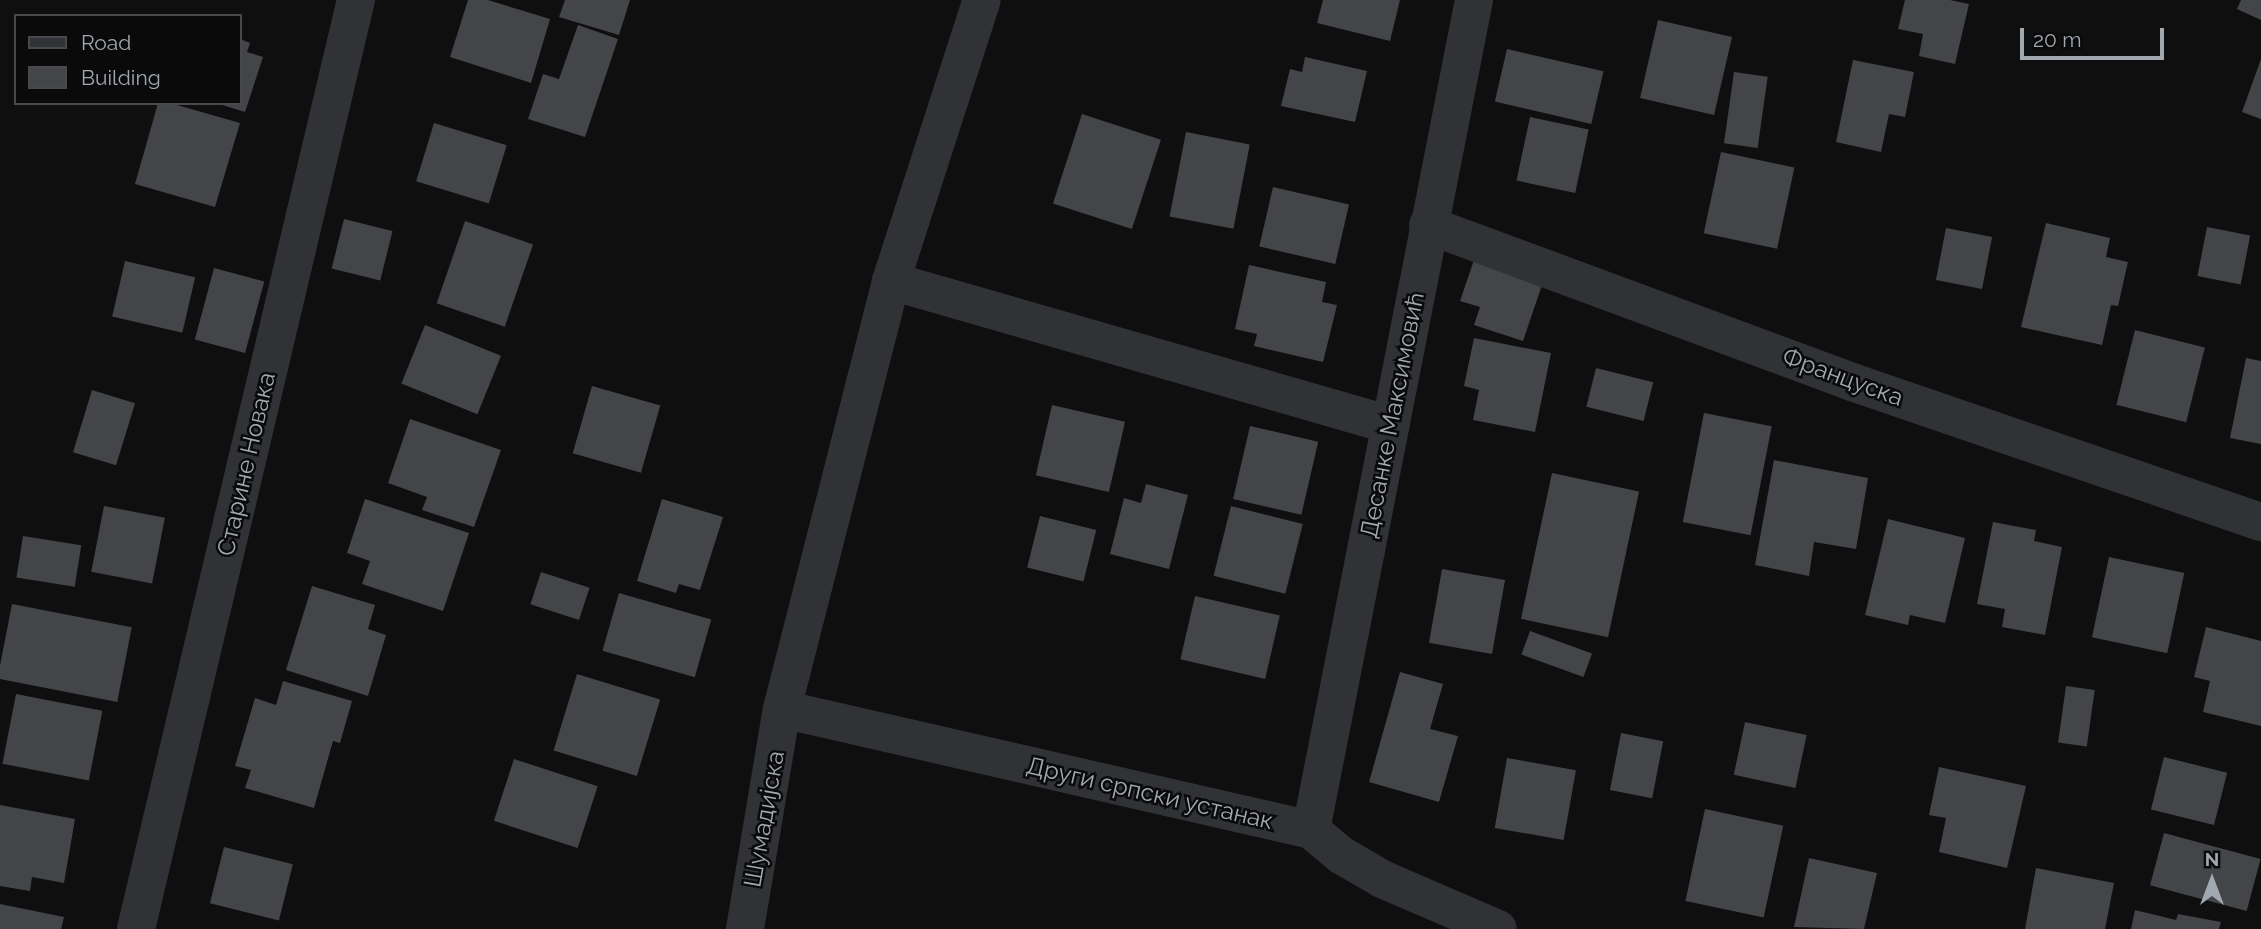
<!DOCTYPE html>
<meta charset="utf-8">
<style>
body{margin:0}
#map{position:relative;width:2261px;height:929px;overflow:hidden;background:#0f0f10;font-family:Raleway,sans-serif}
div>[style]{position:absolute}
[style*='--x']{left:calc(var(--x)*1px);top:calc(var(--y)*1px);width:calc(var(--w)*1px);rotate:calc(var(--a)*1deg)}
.building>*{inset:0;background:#434548;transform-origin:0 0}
.minor>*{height:38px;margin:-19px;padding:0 19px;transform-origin:19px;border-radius:19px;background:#313235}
span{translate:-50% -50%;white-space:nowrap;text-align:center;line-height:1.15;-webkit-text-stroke:5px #0a0a0b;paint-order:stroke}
.street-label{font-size:24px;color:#a2a8b0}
.legend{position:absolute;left:14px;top:14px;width:228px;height:91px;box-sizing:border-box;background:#0a0a0b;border:2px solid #47494d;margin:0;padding:9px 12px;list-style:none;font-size:21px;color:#a2a8b0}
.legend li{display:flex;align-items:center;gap:14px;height:35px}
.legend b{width:35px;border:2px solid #47494d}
.north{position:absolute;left:2177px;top:845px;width:70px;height:70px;-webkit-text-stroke:5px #0a0a0b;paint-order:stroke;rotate:0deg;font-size:19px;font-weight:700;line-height:28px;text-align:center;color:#a2a8b0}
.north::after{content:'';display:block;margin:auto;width:24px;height:32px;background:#a2a8b0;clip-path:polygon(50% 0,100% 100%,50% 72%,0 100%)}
.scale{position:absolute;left:2020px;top:28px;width:144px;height:32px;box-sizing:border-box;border:4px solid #a2a8b0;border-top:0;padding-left:9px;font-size:21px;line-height:24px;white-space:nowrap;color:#a2a8b0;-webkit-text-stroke:5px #0a0a0b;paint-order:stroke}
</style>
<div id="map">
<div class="building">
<i style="clip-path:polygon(468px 0,488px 0,550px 19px,531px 83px,450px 57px)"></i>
<i style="clip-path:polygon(565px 0,630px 0,619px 35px,559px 17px)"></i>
<i style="clip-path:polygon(1323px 0,1400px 0,1390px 41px,1317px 23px)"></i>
<i style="clip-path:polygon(1905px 0,1950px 0,1969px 4px,1955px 64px,1919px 56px,1923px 34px,1898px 29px)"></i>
<i style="clip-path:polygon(2241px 0,2261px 0,2261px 20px,2237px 9px)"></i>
<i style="left:1658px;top:20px;width:76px;height:80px;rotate:13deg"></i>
<i style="clip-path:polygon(578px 25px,618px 39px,585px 137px,528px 119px,543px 74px,559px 79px)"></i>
<i style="clip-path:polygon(240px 39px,250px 43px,247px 52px,263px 57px,245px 112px,219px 104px,240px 103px)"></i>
<i style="left:1507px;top:49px;width:99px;height:54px;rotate:13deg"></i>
<i style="clip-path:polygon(1305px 57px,1367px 71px,1355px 122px,1281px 106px,1290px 69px,1302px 72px)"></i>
<i style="clip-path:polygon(2261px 59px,2261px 119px,2242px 112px)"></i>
<i style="clip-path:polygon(1853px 60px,1914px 72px,1905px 117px,1889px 114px,1881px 152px,1836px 142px)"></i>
<i style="left:1734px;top:72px;width:34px;height:72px;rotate:8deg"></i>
<i style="clip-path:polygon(158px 103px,170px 103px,240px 123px,215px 207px,135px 184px)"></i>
<i style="left:1082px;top:114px;width:83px;height:94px;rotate:18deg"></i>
<i style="left:1530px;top:117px;width:60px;height:65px;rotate:12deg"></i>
<i style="left:434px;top:123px;width:76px;height:61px;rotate:17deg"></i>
<i style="left:1186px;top:132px;width:65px;height:86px;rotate:11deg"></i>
<i style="left:1721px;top:152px;width:75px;height:83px;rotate:12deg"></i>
<i style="left:1273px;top:187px;width:78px;height:61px;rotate:13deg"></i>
<i style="left:344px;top:219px;width:50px;height:51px;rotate:14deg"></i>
<i style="left:465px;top:221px;width:72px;height:87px;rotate:19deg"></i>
<i style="clip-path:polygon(2046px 223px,2110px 238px,2106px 257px,2128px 262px,2118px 306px,2111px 305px,2102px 345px,2021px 327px)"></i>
<i style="left:2207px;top:227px;width:44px;height:50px;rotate:11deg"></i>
<i style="left:1946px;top:228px;width:47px;height:53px;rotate:11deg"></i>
<i style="clip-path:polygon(1474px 260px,1543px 282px,1523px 341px,1474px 325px,1480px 307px,1460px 301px)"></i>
<i style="left:125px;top:261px;width:72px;height:57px;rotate:13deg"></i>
<i style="clip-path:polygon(1249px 265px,1326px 282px,1322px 302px,1337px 305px,1323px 362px,1254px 346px,1257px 334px,1235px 329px)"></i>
<i style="left:214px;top:268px;width:52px;height:74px;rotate:15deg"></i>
<i style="left:425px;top:325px;width:82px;height:63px;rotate:22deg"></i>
<i style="left:2135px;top:330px;width:72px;height:77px;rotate:14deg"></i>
<i style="clip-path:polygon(1474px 338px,1551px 353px,1535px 432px,1473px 420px,1479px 390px,1464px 386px)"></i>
<i style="clip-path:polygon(2246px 358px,2261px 361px,2261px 444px,2230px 438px)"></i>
<i style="left:1596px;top:368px;width:59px;height:40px;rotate:14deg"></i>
<i style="left:592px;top:386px;width:71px;height:70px;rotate:16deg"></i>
<i style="left:92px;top:390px;width:45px;height:65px;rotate:17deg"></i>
<i style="left:1052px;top:405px;width:75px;height:72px;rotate:13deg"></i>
<i style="left:1704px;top:413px;width:69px;height:111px;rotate:11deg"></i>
<i style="clip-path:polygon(410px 419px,501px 450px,474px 527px,422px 510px,427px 497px,388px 483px)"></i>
<i style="left:1250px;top:426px;width:70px;height:75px;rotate:13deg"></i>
<i style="clip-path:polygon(1774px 460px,1868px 478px,1856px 549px,1814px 542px,1809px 576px,1755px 565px)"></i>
<i style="left:1552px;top:473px;width:89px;height:149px;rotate:12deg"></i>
<i style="clip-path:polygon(1146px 484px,1188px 495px,1169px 569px,1110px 554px,1124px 498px,1141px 503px)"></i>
<i style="clip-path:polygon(365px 499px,469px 533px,443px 611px,362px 584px,370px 561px,347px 553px)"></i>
<i style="clip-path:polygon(662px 499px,723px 517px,700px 590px,679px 584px,676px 593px,637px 581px)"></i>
<i style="left:104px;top:506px;width:62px;height:67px;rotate:11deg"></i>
<i style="left:1231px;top:506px;width:74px;height:72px;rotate:14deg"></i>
<i style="left:1040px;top:516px;width:58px;height:53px;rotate:14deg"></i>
<i style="clip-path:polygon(1888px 519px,1965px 538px,1945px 623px,1910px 615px,1908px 625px,1865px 615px)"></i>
<i style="clip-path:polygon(1993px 522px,2036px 530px,2034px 541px,2062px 547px,2045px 635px,2002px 627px,2005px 609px,1977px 604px)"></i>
<i style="left:23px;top:536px;width:59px;height:42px;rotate:9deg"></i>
<i style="left:2109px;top:557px;width:77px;height:82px;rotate:12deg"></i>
<i style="left:1442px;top:569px;width:64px;height:75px;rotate:10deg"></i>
<i style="left:541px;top:572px;width:51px;height:34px;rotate:18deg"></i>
<i style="clip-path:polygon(312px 586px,375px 605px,368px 629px,386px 635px,368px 696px,286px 670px)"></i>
<i style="left:619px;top:593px;width:96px;height:60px;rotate:16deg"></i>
<i style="left:1195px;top:596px;width:87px;height:65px;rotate:13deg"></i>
<i style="left:12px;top:604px;width:122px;height:76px;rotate:11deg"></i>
<i style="clip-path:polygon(2206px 627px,2261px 641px,2261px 726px,2203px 712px,2210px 681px,2194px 677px)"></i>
<i style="left:1530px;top:631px;width:66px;height:25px;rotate:20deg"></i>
<i style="clip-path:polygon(1400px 672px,1443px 684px,1430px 729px,1458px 736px,1439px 802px,1369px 782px)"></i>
<i style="left:577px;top:674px;width:87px;height:80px;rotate:17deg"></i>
<i style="clip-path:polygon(283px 681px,352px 701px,340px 743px,333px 741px,314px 808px,245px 788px,251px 770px,235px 766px,255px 698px,276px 705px)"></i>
<i style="left:2066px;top:686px;width:29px;height:57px;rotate:8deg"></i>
<i style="left:16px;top:694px;width:88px;height:71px;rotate:11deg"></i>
<i style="left:1745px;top:722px;width:63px;height:54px;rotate:12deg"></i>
<i style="left:1621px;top:733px;width:43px;height:58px;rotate:11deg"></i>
<i style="left:2164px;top:757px;width:65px;height:54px;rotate:14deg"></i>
<i style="left:1507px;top:758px;width:70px;height:71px;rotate:10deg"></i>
<i style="left:514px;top:759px;width:88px;height:65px;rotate:18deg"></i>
<i style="clip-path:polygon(1939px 767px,2026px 786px,2007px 868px,1939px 852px,1946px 818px,1929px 815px)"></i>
<i style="clip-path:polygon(0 805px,75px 819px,64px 883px,32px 877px,30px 891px,0 886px)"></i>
<i style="left:1705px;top:809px;width:80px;height:94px;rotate:12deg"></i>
<i style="left:2164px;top:833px;width:100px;height:54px;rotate:15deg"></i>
<i style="left:224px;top:847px;width:71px;height:58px;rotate:14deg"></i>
<i style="clip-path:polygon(1809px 858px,1877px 873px,1864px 929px,1794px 927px)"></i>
<i style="clip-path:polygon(2036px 868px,2114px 883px,2105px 929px,2025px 929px)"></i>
<i style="clip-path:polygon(0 904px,64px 917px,61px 929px,0 929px)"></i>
<i style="clip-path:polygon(2135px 910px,2176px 920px,2178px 914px,2221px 922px,2219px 929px,2131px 929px)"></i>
</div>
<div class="minor">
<i style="--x:1428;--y:225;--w:452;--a:20.3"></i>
<i style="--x:1852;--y:382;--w:432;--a:18.9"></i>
<i style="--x:891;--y:281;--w:520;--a:16.07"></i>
<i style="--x:782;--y:709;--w:543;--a:12.88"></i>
<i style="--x:1311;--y:830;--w:39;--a:40"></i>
<i style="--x:1341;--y:855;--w:48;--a:30.3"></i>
<i style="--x:1382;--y:879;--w:126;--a:23.3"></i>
<i style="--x:1311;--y:830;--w:846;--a:-78.89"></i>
<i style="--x:136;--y:929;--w:955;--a:-76.68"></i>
<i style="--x:745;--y:929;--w:223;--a:-80.5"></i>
<i style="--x:782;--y:709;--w:442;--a:-75.7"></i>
<i style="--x:891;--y:281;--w:295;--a:-72.1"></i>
</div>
<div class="street-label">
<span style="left:1843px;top:377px;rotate:20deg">Француска</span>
<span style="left:1392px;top:415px;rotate:-79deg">Десанке Максимовић</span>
<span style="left:246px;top:464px;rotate:-77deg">Старине Новака</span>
<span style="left:1150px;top:793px;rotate:13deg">Други српски устанак</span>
<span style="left:764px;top:819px;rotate:-80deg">Шумадијска</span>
</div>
<ul class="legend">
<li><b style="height:9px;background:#313235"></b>Road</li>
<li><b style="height:19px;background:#434548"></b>Building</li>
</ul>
<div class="north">N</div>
<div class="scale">20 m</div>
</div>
